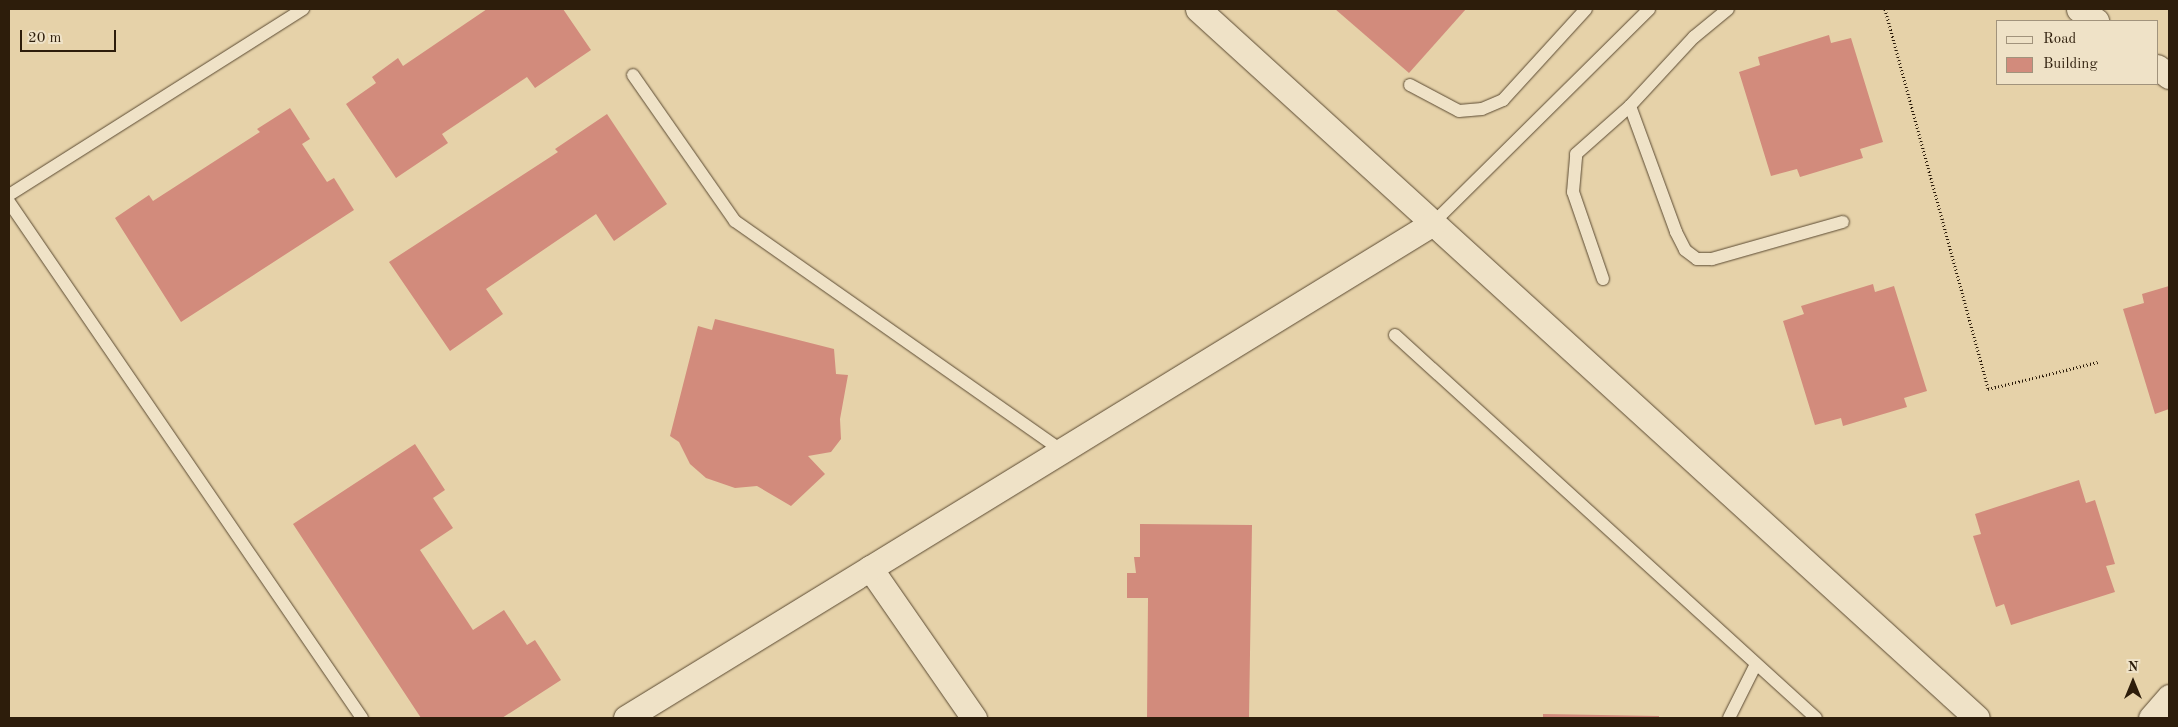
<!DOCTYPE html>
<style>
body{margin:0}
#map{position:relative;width:2178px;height:727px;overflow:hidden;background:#e6d2a9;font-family:"Old Standard TT",serif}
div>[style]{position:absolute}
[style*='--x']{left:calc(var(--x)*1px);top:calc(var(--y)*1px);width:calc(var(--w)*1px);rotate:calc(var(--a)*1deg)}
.building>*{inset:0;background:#d28b7c}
.path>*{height:3px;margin-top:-1.5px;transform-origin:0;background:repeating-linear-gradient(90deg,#2d1d0b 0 1px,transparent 0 3.5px)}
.roads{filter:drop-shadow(0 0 1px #5b4a32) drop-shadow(0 0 1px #5b4a32)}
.lane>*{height:12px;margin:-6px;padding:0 6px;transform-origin:6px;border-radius:6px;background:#efe2c7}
.street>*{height:25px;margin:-12.5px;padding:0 12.5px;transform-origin:12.5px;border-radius:12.5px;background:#efe2c7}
span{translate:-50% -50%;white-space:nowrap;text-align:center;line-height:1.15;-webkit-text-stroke:5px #efe2c7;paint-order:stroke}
.frame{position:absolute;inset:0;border:10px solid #2d1d0b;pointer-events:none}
.legend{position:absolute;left:1996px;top:20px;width:162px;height:65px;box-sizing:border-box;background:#efe2c7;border:1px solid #a1937c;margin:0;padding:6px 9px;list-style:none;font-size:15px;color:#2d1d0b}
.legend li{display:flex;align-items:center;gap:10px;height:25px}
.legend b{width:25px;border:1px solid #a1937c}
.north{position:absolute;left:2108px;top:657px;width:50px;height:50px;-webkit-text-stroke:4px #efe2c7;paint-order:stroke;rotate:0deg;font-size:14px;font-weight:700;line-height:20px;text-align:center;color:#2d1d0b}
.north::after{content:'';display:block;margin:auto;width:18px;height:22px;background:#2d1d0b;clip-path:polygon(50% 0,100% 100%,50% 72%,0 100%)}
.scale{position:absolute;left:20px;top:30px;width:96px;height:22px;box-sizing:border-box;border:2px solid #2d1d0b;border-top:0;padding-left:6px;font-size:15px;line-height:18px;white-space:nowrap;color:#2d1d0b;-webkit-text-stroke:4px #efe2c7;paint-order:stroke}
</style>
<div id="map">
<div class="building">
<i style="clip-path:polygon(487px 9px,563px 9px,591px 50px,535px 88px,527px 77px,442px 134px,448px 143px,396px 178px,346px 104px,376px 83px,372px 77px,398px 58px,403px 66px)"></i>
<i style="clip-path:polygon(1335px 9px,1466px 9px,1409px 73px)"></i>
<i style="clip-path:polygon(1829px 35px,1831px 43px,1851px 38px,1883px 142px,1860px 149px,1863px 158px,1800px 177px,1797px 169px,1771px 176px,1739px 72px,1760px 65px,1758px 57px)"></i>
<i style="clip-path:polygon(290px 108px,310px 139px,302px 144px,327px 182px,334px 178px,354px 210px,181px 322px,115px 218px,149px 195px,153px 201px,260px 132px,257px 129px)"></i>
<i style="clip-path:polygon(607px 114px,667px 204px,614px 241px,596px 214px,486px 289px,503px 314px,450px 351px,389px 262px,558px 152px,555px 149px)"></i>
<i style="clip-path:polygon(1873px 284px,1875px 292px,1894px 286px,1927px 391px,1904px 398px,1907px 407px,1843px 426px,1841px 418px,1815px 425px,1783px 321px,1804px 314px,1801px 306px)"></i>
<i style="clip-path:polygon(2169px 286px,2169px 409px,2155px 414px,2123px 309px,2144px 303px,2142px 294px)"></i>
<i style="clip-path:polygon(715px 319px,834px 349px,836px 374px,848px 375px,840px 419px,841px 439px,831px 452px,808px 456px,825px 474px,791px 506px,757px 486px,735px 488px,706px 478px,690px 464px,679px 442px,670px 436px,698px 326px,712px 330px)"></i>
<i style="clip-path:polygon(415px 444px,445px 490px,433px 498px,453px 528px,420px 550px,473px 630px,504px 610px,527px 645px,535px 640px,561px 680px,502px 718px,421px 718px,293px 524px)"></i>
<i style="clip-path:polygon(2079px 480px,2086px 503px,2095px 500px,2115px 564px,2106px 566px,2115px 592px,2011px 625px,2004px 604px,1996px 607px,1973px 536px,1981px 534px,1975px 514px)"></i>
<i style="clip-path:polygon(1140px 524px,1252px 525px,1249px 718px,1147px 718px,1148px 598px,1127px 598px,1127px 573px,1136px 573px,1134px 557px,1140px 557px)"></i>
<i style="clip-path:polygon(1543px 714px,1659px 716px,1659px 718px,1543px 718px)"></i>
</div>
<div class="path">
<i style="--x:1885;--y:9;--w:394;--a:74.8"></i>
<i style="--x:1988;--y:389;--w:113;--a:-13.8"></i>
</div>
<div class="roads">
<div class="lane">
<i style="--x:633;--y:75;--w:178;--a:55.1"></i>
<i style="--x:735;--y:221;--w:400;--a:35.1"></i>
<i style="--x:1410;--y:85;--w:55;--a:28"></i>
<i style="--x:1459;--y:111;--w:23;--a:-5"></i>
<i style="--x:1482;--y:109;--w:23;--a:-23"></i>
<i style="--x:1503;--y:100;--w:123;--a:-47.6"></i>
<i style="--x:1630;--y:106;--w:134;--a:69.9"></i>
<i style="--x:1676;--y:232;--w:20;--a:63"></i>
<i style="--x:1685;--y:250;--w:15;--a:37"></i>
<i style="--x:1697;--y:259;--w:15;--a:0"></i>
<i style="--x:1712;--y:259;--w:136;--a:-15.8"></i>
<i style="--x:9;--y:195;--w:348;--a:-32.3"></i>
<i style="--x:9;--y:202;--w:625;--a:55.62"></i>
<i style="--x:1433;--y:223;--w:304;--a:-44.7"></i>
<i style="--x:1603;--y:279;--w:92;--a:-109"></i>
<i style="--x:1573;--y:192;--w:38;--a:-85"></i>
<i style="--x:1576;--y:154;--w:72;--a:-41.6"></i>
<i style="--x:1630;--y:106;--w:94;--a:-47.2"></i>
<i style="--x:1694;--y:37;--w:44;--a:-39.5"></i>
<i style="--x:1395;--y:335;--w:569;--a:42.29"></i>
<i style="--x:1729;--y:718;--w:60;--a:-63.4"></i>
</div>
<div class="street">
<i style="--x:1198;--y:9;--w:1053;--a:42.31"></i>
<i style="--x:2079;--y:9;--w:21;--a:35"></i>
<i style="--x:2157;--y:67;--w:15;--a:37"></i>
<i style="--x:870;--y:568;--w:183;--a:55.3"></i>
<i style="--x:626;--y:718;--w:947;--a:-31.52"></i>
<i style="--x:2151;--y:718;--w:28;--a:-49"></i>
</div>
</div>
<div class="frame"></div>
<ul class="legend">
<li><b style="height:6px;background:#efe2c7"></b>Road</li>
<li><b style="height:14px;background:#d28b7c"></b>Building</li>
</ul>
<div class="north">N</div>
<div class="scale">20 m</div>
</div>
